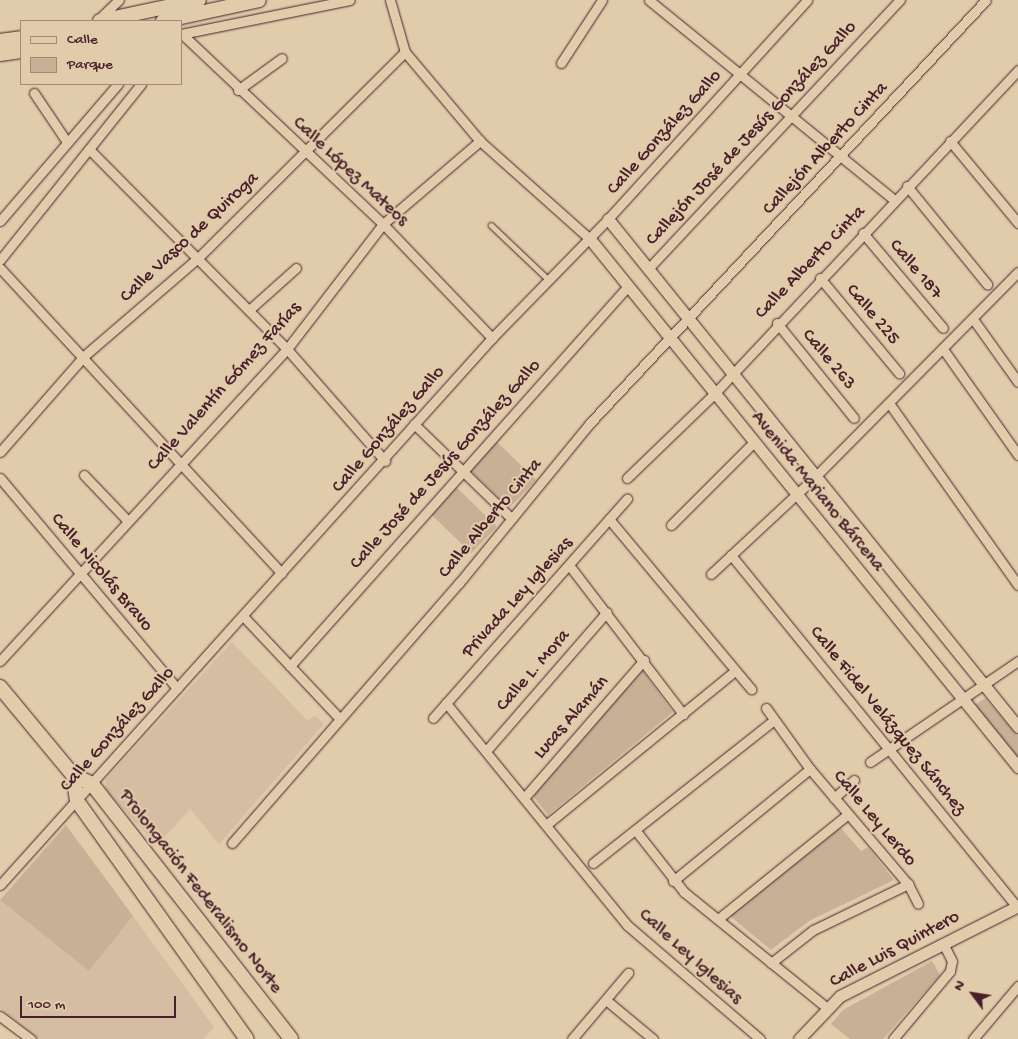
<!DOCTYPE html>
<meta charset="utf-8">
<style>
body{margin:0}
#map{position:relative;width:1018px;height:1039px;overflow:hidden;background:#e0ccab;font-family:"Gochi Hand",sans-serif}
div>[style]{position:absolute}
[style*='--x']{left:calc(var(--x)*1px);top:calc(var(--y)*1px);width:calc(var(--w)*1px);rotate:calc(var(--a)*1deg)}
.built>*{inset:0;background:#d4bda0}
.green>*{inset:0;background:#c8b096;transform-origin:0 0}
.roads{filter:drop-shadow(0 0 1px #4a1f2b) drop-shadow(0 0 1px #4a1f2b)}
.service>*{height:4.5px;margin:-2.25px;padding:0 2.25px;transform-origin:2.25px;border-radius:2.25px;background:#e0ccab}
.minor>*{height:9px;margin:-4.5px;padding:0 4.5px;transform-origin:4.5px;border-radius:4.5px;background:#e0ccab}
.tertiary>*{height:11px;margin:-5.5px;padding:0 5.5px;transform-origin:5.5px;border-radius:5.5px;background:#e0ccab}
.primary>*{height:14px;margin:-7px;padding:0 7px;transform-origin:7px;border-radius:7px;background:#e0ccab}
span{translate:-50% -50%;white-space:nowrap;text-align:center;line-height:1.15;-webkit-text-stroke:4px #e0ccab;paint-order:stroke}
.street-label{font-size:19px;color:#4a1f2b}
.legend{position:absolute;left:20px;top:20px;width:162px;height:65px;box-sizing:border-box;background:#e0ccab;border:1px solid #a48778;margin:0;padding:6px 9px;list-style:none;font-size:15px;color:#4a1f2b}
.legend li{display:flex;align-items:center;gap:10px;height:25px}
.legend b{width:25px;border:1px solid #a48778}
.north{position:absolute;left:948px;top:969px;width:50px;height:50px;-webkit-text-stroke:4px #e0ccab;paint-order:stroke;rotate:301deg;font-size:14px;font-weight:700;line-height:20px;text-align:center;color:#4a1f2b}
.north::after{content:'';display:block;margin:auto;width:18px;height:22px;background:#4a1f2b;clip-path:polygon(50% 0,100% 100%,50% 72%,0 100%)}
.scale{position:absolute;left:20px;top:996px;width:156px;height:22px;box-sizing:border-box;border:2px solid #4a1f2b;border-top:0;padding-left:6px;font-size:15px;line-height:18px;white-space:nowrap;color:#4a1f2b;-webkit-text-stroke:4px #e0ccab;paint-order:stroke}
</style>
<div id="map">
<div class="built">
<i style="clip-path:polygon(232px 642px,308px 721px,315px 715px,324px 724px,219px 844px,190px 809px,157px 845px,105px 790px,106px 779px)"></i>
<i style="clip-path:polygon(0 900px,89px 971px,133px 916px,214px 1027px,204px 1039px,39px 1039px,0 1008px)"></i>
</div>
<div class="green">
<i style="left:496px;top:441px;width:56px;height:39px;rotate:44deg"></i>
<i style="left:456px;top:487px;width:57px;height:37px;rotate:44deg"></i>
<i style="clip-path:polygon(642px 670px,673px 712px,548px 815px,533px 796px)"></i>
<i style="clip-path:polygon(985px 698px,1018px 736px,1018px 761px,972px 707px)"></i>
<i style="clip-path:polygon(66px 825px,133px 916px,89px 971px,0 900px)"></i>
<i style="clip-path:polygon(839px 826px,861px 851px,868px 847px,894px 880px,809px 921px,771px 950px,730px 916px)"></i>
<i style="clip-path:polygon(932px 961px,940px 975px,883px 1039px,850px 1039px,831px 1024px,843px 1010px)"></i>
</div>
<div class="roads">
<div class="service">
<i style="--x:491;--y:225;--w:80;--a:43.5"></i>
</div>
<div class="minor">
<i style="--x:390;--y:0;--w:54;--a:73.9"></i>
<i style="--x:405;--y:52;--w:116;--a:49.9"></i>
<i style="--x:480;--y:141;--w:147;--a:41.7"></i>
<i style="--x:649;--y:0;--w:316;--a:39.2"></i>
<i style="--x:98;--y:20;--w:29;--a:-44"></i>
<i style="--x:181;--y:34;--w:172;--a:-11.4"></i>
<i style="--x:182;--y:34;--w:277;--a:43.4"></i>
<i style="--x:383;--y:224;--w:158;--a:46.3"></i>
<i style="--x:561;--y:63;--w:75;--a:-56.9"></i>
<i style="--x:238;--y:90;--w:54;--a:-36"></i>
<i style="--x:34;--y:93;--w:59;--a:56"></i>
<i style="--x:950;--y:141;--w:107;--a:50.3"></i>
<i style="--x:89;--y:149;--w:281;--a:45.3"></i>
<i style="--x:287;--y:349;--w:149;--a:48.8"></i>
<i style="--x:907;--y:186;--w:127;--a:50.8"></i>
<i style="--x:0;--y:221;--w:181;--a:-49.3"></i>
<i style="--x:863;--y:233;--w:124;--a:49.9"></i>
<i style="--x:0;--y:260;--w:226;--a:-51.3"></i>
<i style="--x:0;--y:268;--w:415;--a:47.3"></i>
<i style="--x:648;--y:269;--w:369;--a:-46.9"></i>
<i style="--x:820;--y:278;--w:124;--a:50.3"></i>
<i style="--x:249;--y:310;--w:63;--a:-41.8"></i>
<i style="--x:973;--y:319;--w:77;--a:54.5"></i>
<i style="--x:777;--y:323;--w:122;--a:51"></i>
<i style="--x:943;--y:349;--w:130;--a:54.7"></i>
<i style="--x:889;--y:403;--w:223;--a:54.7"></i>
<i style="--x:414;--y:424;--w:136;--a:44.1"></i>
<i style="--x:0;--y:452;--w:128;--a:-48.8"></i>
<i style="--x:84;--y:356;--w:150;--a:-40.7"></i>
<i style="--x:198;--y:258;--w:292;--a:-44.9"></i>
<i style="--x:84;--y:475;--w:62;--a:46.3"></i>
<i style="--x:0;--y:478;--w:275;--a:49.9"></i>
<i style="--x:627;--y:478;--w:122;--a:-44"></i>
<i style="--x:715;--y:393;--w:443;--a:-46.8"></i>
<i style="--x:609;--y:519;--w:222;--a:50.1"></i>
<i style="--x:671;--y:525;--w:117;--a:-45"></i>
<i style="--x:731;--y:555;--w:454;--a:50.9"></i>
<i style="--x:569;--y:565;--w:188;--a:52.6"></i>
<i style="--x:711;--y:574;--w:144;--a:-43"></i>
<i style="--x:816;--y:476;--w:287;--a:-45.3"></i>
<i style="--x:243;--y:616;--w:140;--a:46.7"></i>
<i style="--x:0;--y:661;--w:424;--a:-47.4"></i>
<i style="--x:287;--y:349;--w:158;--a:-52.5"></i>
<i style="--x:383;--y:224;--w:128;--a:-40.6"></i>
<i style="--x:290;--y:666;--w:509;--a:-48.35"></i>
<i style="--x:446;--y:703;--w:286;--a:50.8"></i>
<i style="--x:627;--y:925;--w:175;--a:40.6"></i>
<i style="--x:766;--y:708;--w:75;--a:54.2"></i>
<i style="--x:810;--y:769;--w:151;--a:49.6"></i>
<i style="--x:908;--y:884;--w:22;--a:63"></i>
<i style="--x:433;--y:718;--w:293;--a:-48.5"></i>
<i style="--x:486;--y:751;--w:184;--a:-49"></i>
<i style="--x:870;--y:762;--w:179;--a:-34.3"></i>
<i style="--x:524;--y:798;--w:183;--a:-49"></i>
<i style="--x:834;--y:798;--w:27;--a:-42"></i>
<i style="--x:546;--y:825;--w:244;--a:-39.2"></i>
<i style="--x:636;--y:831;--w:78;--a:51.8"></i>
<i style="--x:684;--y:892;--w:183;--a:39"></i>
<i style="--x:232;--y:843;--w:345;--a:-48.9"></i>
<i style="--x:459;--y:583;--w:207;--a:-50.7"></i>
<i style="--x:590;--y:423;--w:579;--a:-46.89"></i>
<i style="--x:593;--y:863;--w:229;--a:-38.3"></i>
<i style="--x:673;--y:881;--w:177;--a:-39.3"></i>
<i style="--x:0;--y:885;--w:736;--a:-48.03"></i>
<i style="--x:492;--y:338;--w:166;--a:-45.7"></i>
<i style="--x:608;--y:219;--w:296;--a:-47.7"></i>
<i style="--x:718;--y:919;--w:166;--a:-38.9"></i>
<i style="--x:771;--y:963;--w:53;--a:-38.2"></i>
<i style="--x:813;--y:930;--w:106;--a:-25.8"></i>
<i style="--x:606;--y:1000;--w:61;--a:39.7"></i>
<i style="--x:0;--y:1016;--w:39;--a:37"></i>
<i style="--x:572;--y:1039;--w:87;--a:-49.7"></i>
<i style="--x:893;--y:1039;--w:89;--a:-50"></i>
<i style="--x:950;--y:971;--w:10;--a:-79"></i>
<i style="--x:952;--y:961;--w:20;--a:-117"></i>
<i style="--x:973;--y:1039;--w:70;--a:-49.7"></i>
</div>
<div class="tertiary">
<i style="--x:608;--y:219;--w:653;--a:51.09"></i>
<i style="--x:590;--y:239;--w:680;--a:50.97"></i>
<i style="--x:799;--y:1039;--w:59;--a:-46.4"></i>
<i style="--x:840;--y:996;--w:199;--a:-26.8"></i>
</div>
<div class="primary">
<i style="--x:100;--y:21;--w:101;--a:-12"></i>
<i style="--x:163;--y:21;--w:98;--a:-12.3"></i>
<i style="--x:0;--y:41;--w:21;--a:-8"></i>
<i style="--x:0;--y:54;--w:21;--a:-8"></i>
<i style="--x:0;--y:687;--w:114;--a:50.3"></i>
<i style="--x:73;--y:775;--w:21;--a:25"></i>
<i style="--x:92;--y:784;--w:323;--a:52"></i>
<i style="--x:73;--y:775;--w:26;--a:81"></i>
<i style="--x:77;--y:801;--w:292;--a:54.5"></i>
</div>
</div>
<div class="street-label">
<span style="left:665px;top:133px;rotate:-48deg">Calle González Gallo</span>
<span style="left:752px;top:134px;rotate:-47deg">Callejón José de Jesús González Gallo</span>
<span style="left:826px;top:149px;rotate:-47deg">Callejón Alberto Cinta</span>
<span style="left:350px;top:172px;rotate:43deg">Calle López Mateos</span>
<span style="left:190px;top:238px;rotate:-43deg">Calle Vasco de Quiroga</span>
<span style="left:811px;top:263px;rotate:-46deg">Calle Alberto Cinta</span>
<span style="left:915px;top:270px;rotate:50deg">Calle 187</span>
<span style="left:872px;top:315px;rotate:50deg">Calle 225</span>
<span style="left:828px;top:360px;rotate:50deg">Calle 263</span>
<span style="left:225px;top:387px;rotate:-48deg">Calle Valentín Gómez Farías</span>
<span style="left:389px;top:430px;rotate:-49deg">Calle González Gallo</span>
<span style="left:446px;top:465px;rotate:-48deg">Calle José de Jesús González Gallo</span>
<span style="left:817px;top:492px;rotate:51deg">Avenida Mariano Bárcena</span>
<span style="left:491px;top:519px;rotate:-50deg">Calle Alberto Cinta</span>
<span style="left:101px;top:573px;rotate:50deg">Calle Nicolás Bravo</span>
<span style="left:518px;top:598px;rotate:-48deg">Privada Ley Iglesias</span>
<span style="left:534px;top:671px;rotate:-49deg">Calle L. Mora</span>
<span style="left:572px;top:718px;rotate:-49deg">Lucas Alamán</span>
<span style="left:887px;top:721px;rotate:51deg">Calle Fidel Velázquez Sánchez</span>
<span style="left:118px;top:730px;rotate:-48deg">Calle González Gallo</span>
<span style="left:874px;top:819px;rotate:50deg">Calle Ley Lerdo</span>
<span style="left:200px;top:892px;rotate:52deg">Prolongación Federalismo Norte</span>
<span style="left:895px;top:950px;rotate:-28deg">Calle Luis Quintero</span>
<span style="left:690px;top:957px;rotate:42deg">Calle Ley Iglesias</span>
</div>
<ul class="legend">
<li><b style="height:6px;background:#e0ccab"></b>Calle</li>
<li><b style="height:14px;background:#c8b096"></b>Parque</li>
</ul>
<div class="north">N</div>
<div class="scale">100 m</div>
</div>
